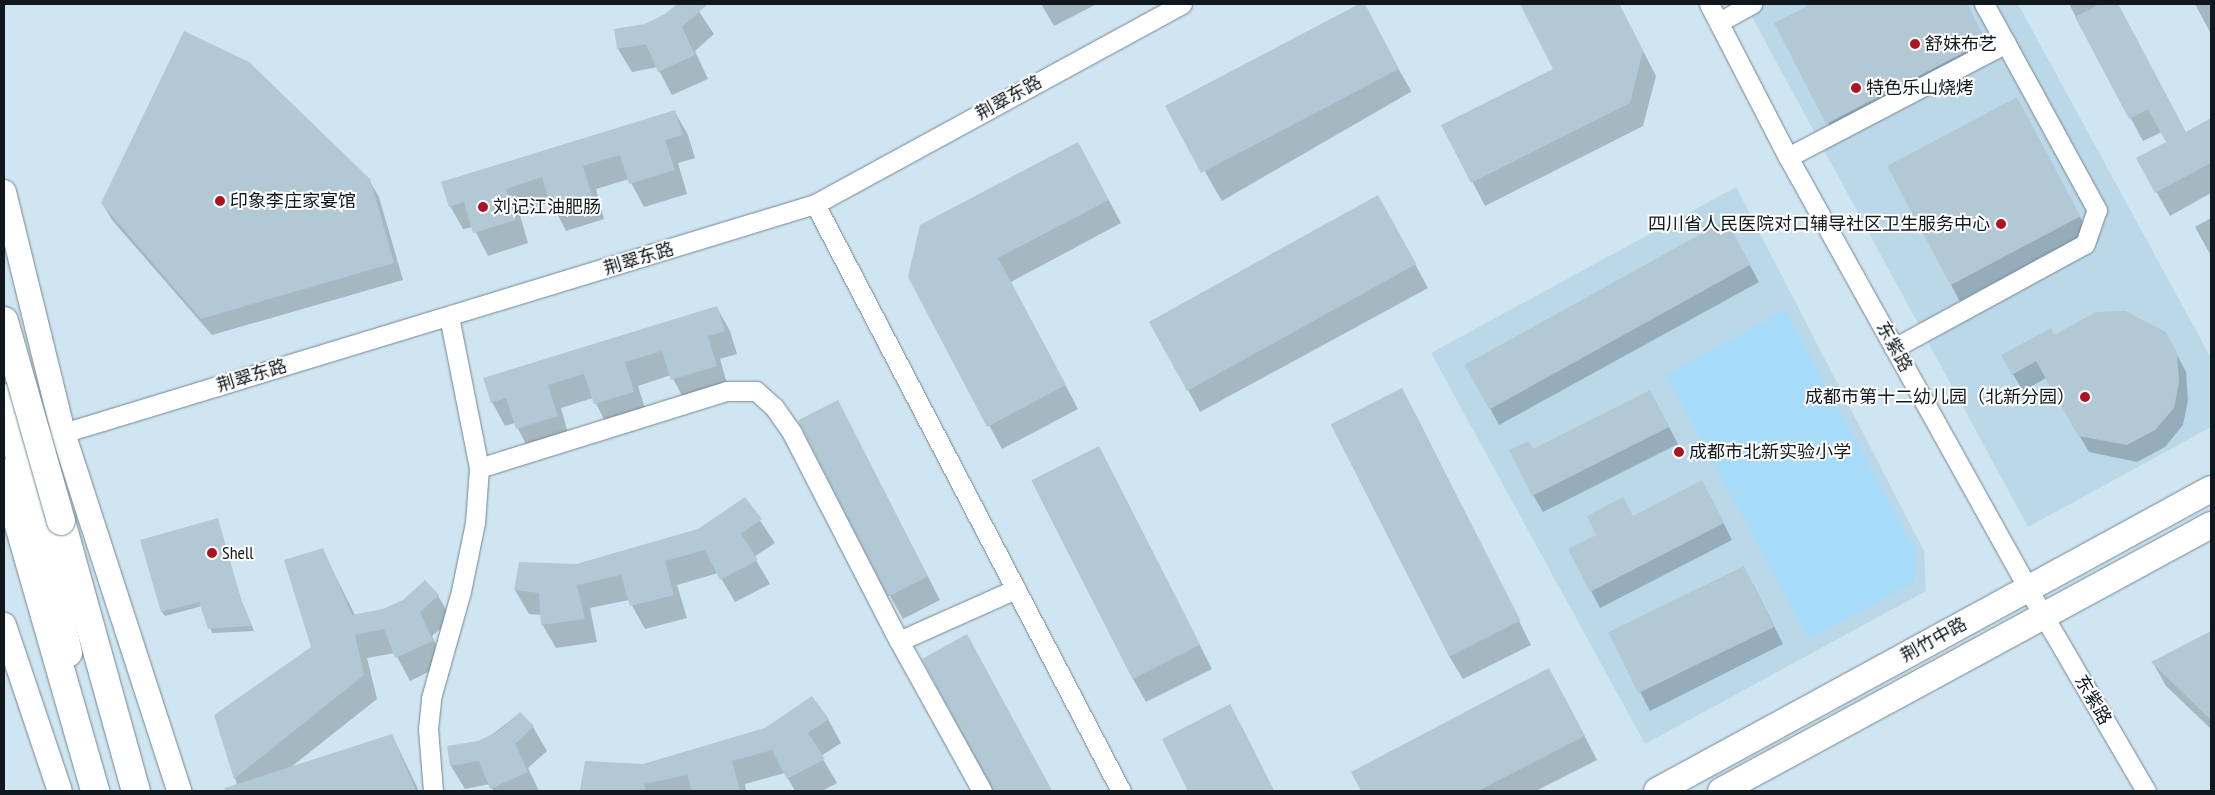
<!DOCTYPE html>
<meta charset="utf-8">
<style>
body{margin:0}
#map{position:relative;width:2215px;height:795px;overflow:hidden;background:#cfe5f2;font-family:"PT Sans Narrow","Noto Sans SC",sans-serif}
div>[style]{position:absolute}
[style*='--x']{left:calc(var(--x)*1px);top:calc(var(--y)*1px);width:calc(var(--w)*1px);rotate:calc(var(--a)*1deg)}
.built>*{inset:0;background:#bbd8e9}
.green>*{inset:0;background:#a7dbfa}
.shadow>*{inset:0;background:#0003;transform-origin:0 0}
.building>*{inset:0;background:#b3c8d5;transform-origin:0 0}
.roads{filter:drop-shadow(0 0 1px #728692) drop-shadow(0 0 1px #728692)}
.minor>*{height:19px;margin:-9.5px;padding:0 9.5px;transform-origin:9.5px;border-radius:9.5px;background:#fff}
.tertiary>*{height:24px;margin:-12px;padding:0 12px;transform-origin:12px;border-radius:12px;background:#fff}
.secondary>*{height:26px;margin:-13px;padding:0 13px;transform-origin:13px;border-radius:13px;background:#fff}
.primary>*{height:28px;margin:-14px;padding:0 14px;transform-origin:14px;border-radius:14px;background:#fff}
.trunk>*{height:28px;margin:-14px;padding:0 14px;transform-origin:14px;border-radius:14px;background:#fff}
.bridges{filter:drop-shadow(0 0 1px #728692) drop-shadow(0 0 1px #728692)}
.primary-bridge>*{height:28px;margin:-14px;padding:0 14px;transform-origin:14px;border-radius:14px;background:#fff}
.dots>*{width:14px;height:14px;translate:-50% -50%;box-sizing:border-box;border:2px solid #fff;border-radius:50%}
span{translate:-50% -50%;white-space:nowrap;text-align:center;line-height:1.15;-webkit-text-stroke:4px #fff;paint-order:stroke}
.poi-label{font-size:18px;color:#11181d}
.left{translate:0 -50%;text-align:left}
.right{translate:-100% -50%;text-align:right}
.street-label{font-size:18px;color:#11181d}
.frame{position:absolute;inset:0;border:5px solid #11181d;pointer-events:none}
</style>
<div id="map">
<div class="built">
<i style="clip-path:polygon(1745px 4px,2018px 4px,2211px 358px,2211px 427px,2028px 527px)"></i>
<i style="clip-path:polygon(1736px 187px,1924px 551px,1926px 591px,1645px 744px,1431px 353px)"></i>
</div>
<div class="green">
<i style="clip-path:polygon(1785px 310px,1916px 552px,1914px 582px,1809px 639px,1666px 375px)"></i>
</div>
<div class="shadow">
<i style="clip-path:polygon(679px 4px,694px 4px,714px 34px,695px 51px,708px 79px,672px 95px,657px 67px,632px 72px,618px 49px,616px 30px,646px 25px,666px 15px)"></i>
<i style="clip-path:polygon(1041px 4px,1097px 4px,1054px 26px)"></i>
<i style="left:1361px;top:4px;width:101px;height:219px;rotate:60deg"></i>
<i style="clip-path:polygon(1521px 4px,1619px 4px,1656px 76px,1643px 126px,1485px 206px,1443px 125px,1554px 69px)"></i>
<i style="clip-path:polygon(1814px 4px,1967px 4px,1994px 58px,1837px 140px,1776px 23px)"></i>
<i style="clip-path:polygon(2069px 4px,2118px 4px,2186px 133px,2211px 119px,2211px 193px,2170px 216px,2138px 159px,2168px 143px,2162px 132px,2143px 141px)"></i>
<i style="clip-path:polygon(2195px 4px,2211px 4px,2211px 34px)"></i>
<i style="clip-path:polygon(675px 112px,688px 135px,695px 158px,678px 163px,687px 194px,644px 207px,629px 179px,596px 189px,604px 219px,566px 231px,551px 202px,519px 212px,528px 243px,488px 256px,473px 227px,463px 229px,450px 206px)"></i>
<i style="left:2026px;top:115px;width:133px;height:146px;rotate:62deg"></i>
<i style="clip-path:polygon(1091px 167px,1121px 223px,1011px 282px,1078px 409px,1002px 449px,909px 277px)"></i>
<i style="clip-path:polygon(369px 180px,379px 197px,403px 280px,212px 335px,112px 220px,102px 203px)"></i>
<i style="clip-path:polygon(2211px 218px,2211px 256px,2195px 227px)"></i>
<i style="clip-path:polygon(1391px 220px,1428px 288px,1200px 412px,1187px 388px)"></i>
<i style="clip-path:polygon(1735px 238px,1759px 282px,1499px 425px,1466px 364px)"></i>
<i style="clip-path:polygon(717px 308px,730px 331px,737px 354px,720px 359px,729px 390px,686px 403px,671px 375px,638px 386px,647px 415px,608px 427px,593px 398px,561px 408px,570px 440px,530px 452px,515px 423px,505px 426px,492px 402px)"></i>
<i style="clip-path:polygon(2054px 336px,2175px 351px,2186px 372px,2188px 400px,2183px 425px,2165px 447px,2137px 462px,2089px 452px,2046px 378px,2023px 391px,2002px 356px)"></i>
<i style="clip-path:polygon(1650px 391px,1678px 444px,1543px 512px,1533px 495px,1533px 450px)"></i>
<i style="clip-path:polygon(838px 402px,940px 600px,903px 619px,890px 596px)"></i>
<i style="clip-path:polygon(1415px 413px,1531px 645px,1463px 679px,1449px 656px)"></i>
<i style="clip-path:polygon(1099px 448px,1212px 669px,1146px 702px,1133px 679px)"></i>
<i style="clip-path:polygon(745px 498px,775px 543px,754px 557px,770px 584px,735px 602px,718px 573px,677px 585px,687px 618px,645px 629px,629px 600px,590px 608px,597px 642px,556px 648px,542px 624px,542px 615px,529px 614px,515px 590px,520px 563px,576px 566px,699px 530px)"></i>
<i style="clip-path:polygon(1711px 498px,1732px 540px,1600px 608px,1591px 591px,1598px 535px,1633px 517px)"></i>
<i style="clip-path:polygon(217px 519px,242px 602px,254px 631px,212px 633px,202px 606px,165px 616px,162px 612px,142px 541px)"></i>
<i style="clip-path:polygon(322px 549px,355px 615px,383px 611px,404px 601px,425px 582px,438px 596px,452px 619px,432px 636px,445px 664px,410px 681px,395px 653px,367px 658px,377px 699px,291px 767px,392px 735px,419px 791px,239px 791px,216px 715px,312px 647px)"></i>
<i style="clip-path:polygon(1753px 584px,1783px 644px,1650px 711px,1610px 634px)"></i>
<i style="clip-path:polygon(2211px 632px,2211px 729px,2166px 686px,2153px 663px)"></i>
<i style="clip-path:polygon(923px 659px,980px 659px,1052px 791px,994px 791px)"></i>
<i style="clip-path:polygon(1562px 693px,1597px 760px,1536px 791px,1362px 791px,1352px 773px)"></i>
<i style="clip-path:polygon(1230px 706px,1243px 729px,1274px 791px,1190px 791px,1164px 739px)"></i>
<i style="clip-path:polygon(520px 713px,533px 727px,547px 751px,528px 768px,539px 791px,493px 791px,490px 784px,465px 789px,451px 766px)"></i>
<i style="clip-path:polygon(828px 719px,841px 743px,821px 756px,837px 783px,822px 791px,795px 791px,785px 773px,745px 784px,746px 791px,582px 790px,643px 765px)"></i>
</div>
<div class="building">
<i style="clip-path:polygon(677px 4px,708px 4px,682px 27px,695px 55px,658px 72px,646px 44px,617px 49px,614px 29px,645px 24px,665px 14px)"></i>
<i style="clip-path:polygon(1359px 4px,1365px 4px,1399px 69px,1201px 173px,1165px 106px)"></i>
<i style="clip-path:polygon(1520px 4px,1619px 4px,1643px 51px,1630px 103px,1471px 183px,1441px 125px,1553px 69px)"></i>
<i style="clip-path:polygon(1811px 4px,1967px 4px,1986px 41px,1826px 124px,1774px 23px)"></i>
<i style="clip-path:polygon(2100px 4px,2118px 4px,2186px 132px,2211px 118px,2211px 163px,2155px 193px,2136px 158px,2166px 142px,2148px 109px,2129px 119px,2075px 17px)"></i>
<i style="clip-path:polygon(184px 31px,249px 62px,370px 179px,394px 263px,201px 319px,101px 203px)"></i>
<i style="left:2017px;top:97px;width:135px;height:147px;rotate:62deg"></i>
<i style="clip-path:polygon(675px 110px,683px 135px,665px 140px,675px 170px,629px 184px,620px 155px,583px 166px,592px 196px,551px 208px,542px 177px,506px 189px,516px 220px,473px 233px,464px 202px,449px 207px,441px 182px)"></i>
<i style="clip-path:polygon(1078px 142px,1109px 200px,998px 258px,1066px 385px,987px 427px,908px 277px,920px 225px)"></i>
<i style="left:1378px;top:195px;width:79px;height:262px;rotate:61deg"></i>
<i style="left:1726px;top:220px;width:51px;height:299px;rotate:61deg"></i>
<i style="clip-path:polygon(717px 306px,725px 331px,708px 336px,717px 366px,671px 380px,662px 351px,625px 362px,634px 392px,594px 404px,584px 374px,548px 385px,558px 416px,516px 429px,506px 398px,491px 403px,483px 378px)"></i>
<i style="clip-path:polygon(2125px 311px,2166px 332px,2177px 353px,2179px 382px,2174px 408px,2155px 430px,2127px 445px,2078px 436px,2036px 361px,2012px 375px,2001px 355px,2051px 328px,2054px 335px,2096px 312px)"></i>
<i style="left:1402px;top:388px;width:261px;height:80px;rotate:63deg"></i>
<i style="clip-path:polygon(1650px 390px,1669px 427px,1532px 496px,1509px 450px,1529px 441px,1533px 449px)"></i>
<i style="left:838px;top:400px;width:198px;height:45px;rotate:63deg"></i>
<i style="left:1099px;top:446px;width:223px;height:76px;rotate:63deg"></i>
<i style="clip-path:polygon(1702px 480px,1724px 523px,1590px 592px,1568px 549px,1596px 535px,1587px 516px,1623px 497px,1633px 516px)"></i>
<i style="clip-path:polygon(745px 497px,762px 519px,741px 534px,758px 560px,720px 580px,705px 550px,665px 561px,674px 595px,630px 606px,621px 575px,577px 585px,585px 619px,541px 625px,539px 593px,514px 590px,519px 562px,576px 564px,698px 529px)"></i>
<i style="clip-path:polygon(218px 518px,240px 596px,252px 626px,208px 629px,199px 602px,161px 612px,140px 540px)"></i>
<i style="clip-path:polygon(323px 548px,352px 615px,383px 609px,403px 600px,425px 580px,439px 595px,420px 612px,433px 641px,395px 658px,384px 629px,355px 635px,364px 675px,234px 779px,214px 715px,311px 647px,284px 560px)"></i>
<i style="left:1744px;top:566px;width:68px;height:151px;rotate:64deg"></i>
<i style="clip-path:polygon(2211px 631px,2211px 720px,2151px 662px)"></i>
<i style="clip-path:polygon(967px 634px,1052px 791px,993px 791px,922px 659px)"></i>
<i style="clip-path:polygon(1549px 668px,1585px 736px,1478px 791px,1361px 791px,1351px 772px)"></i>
<i style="clip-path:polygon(812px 696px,829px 719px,808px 733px,825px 759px,787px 779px,772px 750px,732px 761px,740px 791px,692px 791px,687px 775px,644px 784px,646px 791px,580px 790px,585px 761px,643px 764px,765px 728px)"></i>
<i style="clip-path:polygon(1230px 704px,1274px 791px,1188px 791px,1162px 739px)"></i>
<i style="clip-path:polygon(520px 712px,534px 726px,515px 744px,528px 772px,490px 789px,479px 761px,450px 766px,447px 746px,478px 741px,499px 731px)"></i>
<i style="clip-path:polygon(392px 734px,416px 791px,225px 791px,225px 788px)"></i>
</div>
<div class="roads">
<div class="minor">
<i style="--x:1709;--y:4;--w:172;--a:62.7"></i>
<i style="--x:1788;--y:157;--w:494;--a:60.9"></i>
<i style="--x:2028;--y:589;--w:234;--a:59.7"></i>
<i style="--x:1719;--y:22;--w:38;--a:-29"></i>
<i style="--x:1788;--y:157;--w:246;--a:-27.6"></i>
<i style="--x:815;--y:204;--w:662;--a:62.47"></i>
<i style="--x:1894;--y:348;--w:217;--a:-28.6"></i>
<i style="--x:2085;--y:244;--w:36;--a:-71"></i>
<i style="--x:2097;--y:210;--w:235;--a:-118.7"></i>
<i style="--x:63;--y:433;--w:786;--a:-16.94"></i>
<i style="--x:815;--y:204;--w:418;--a:-28.6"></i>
<i style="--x:479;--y:468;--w:259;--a:-17.3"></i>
<i style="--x:726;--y:391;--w:30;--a:0"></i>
<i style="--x:756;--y:391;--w:24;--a:42"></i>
<i style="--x:774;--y:407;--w:32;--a:55"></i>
<i style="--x:792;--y:433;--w:234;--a:62.8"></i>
<i style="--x:899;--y:641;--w:171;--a:61"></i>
<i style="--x:899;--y:641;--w:128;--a:-24"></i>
<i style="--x:433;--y:791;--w:62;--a:-94.6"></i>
<i style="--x:428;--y:729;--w:31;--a:-84"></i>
<i style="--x:431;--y:698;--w:111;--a:-74.3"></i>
<i style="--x:461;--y:591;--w:69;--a:-78.4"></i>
<i style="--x:475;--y:523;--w:55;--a:-85.8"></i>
<i style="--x:479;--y:468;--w:154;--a:-101.2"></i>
</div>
<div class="tertiary">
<i style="--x:4;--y:192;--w:248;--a:76.2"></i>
<i style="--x:63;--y:433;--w:376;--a:72"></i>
<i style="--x:4;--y:625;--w:175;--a:71.4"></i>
</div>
<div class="secondary">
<i style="--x:1657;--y:791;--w:631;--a:-28.6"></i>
<i style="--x:1721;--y:791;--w:558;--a:-28.5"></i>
</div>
<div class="primary">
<i style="--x:4;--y:398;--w:143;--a:75"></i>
<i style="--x:41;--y:536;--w:120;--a:77"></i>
<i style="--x:61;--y:521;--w:280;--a:74.5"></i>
</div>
<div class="trunk">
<i style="--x:4;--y:473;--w:331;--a:74"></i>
</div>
</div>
<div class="bridges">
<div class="primary-bridge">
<i style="--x:4;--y:321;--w:208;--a:74.1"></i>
</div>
</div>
<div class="dots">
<i style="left:1915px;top:44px;background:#aa1423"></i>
<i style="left:1856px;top:88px;background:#aa1423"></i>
<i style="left:220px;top:201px;background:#aa1423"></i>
<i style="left:483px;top:207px;background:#aa1423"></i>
<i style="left:2001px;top:224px;background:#aa1423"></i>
<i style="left:2085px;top:397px;background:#aa1423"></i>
<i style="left:1679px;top:452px;background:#aa1423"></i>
<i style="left:212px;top:553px;background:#aa1423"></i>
</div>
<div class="poi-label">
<span class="left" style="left:1925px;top:44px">舒妹布艺</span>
<span class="left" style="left:1866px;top:88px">特色乐山烧烤</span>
<span class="left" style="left:230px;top:201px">印象李庄家宴馆</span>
<span class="left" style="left:493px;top:207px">刘记江油肥肠</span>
<span class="right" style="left:1990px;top:224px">四川省人民医院对口辅导社区卫生服务中心</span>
<span class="right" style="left:2075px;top:397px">成都市第十二幼儿园（北新分园）</span>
<span class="left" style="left:1689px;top:452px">成都市北新实验小学</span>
<span class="left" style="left:222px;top:553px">Shell</span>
</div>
<div class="street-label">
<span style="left:1009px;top:98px;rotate:-29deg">荆翠东路</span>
<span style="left:639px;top:259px;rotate:-17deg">荆翠东路</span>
<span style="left:1894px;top:347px;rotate:61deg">东紫路</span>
<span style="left:252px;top:376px;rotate:-17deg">荆翠东路</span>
<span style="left:1934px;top:640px;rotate:-29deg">荆竹中路</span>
<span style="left:2093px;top:700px;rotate:60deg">东紫路</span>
</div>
<div class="frame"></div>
</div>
